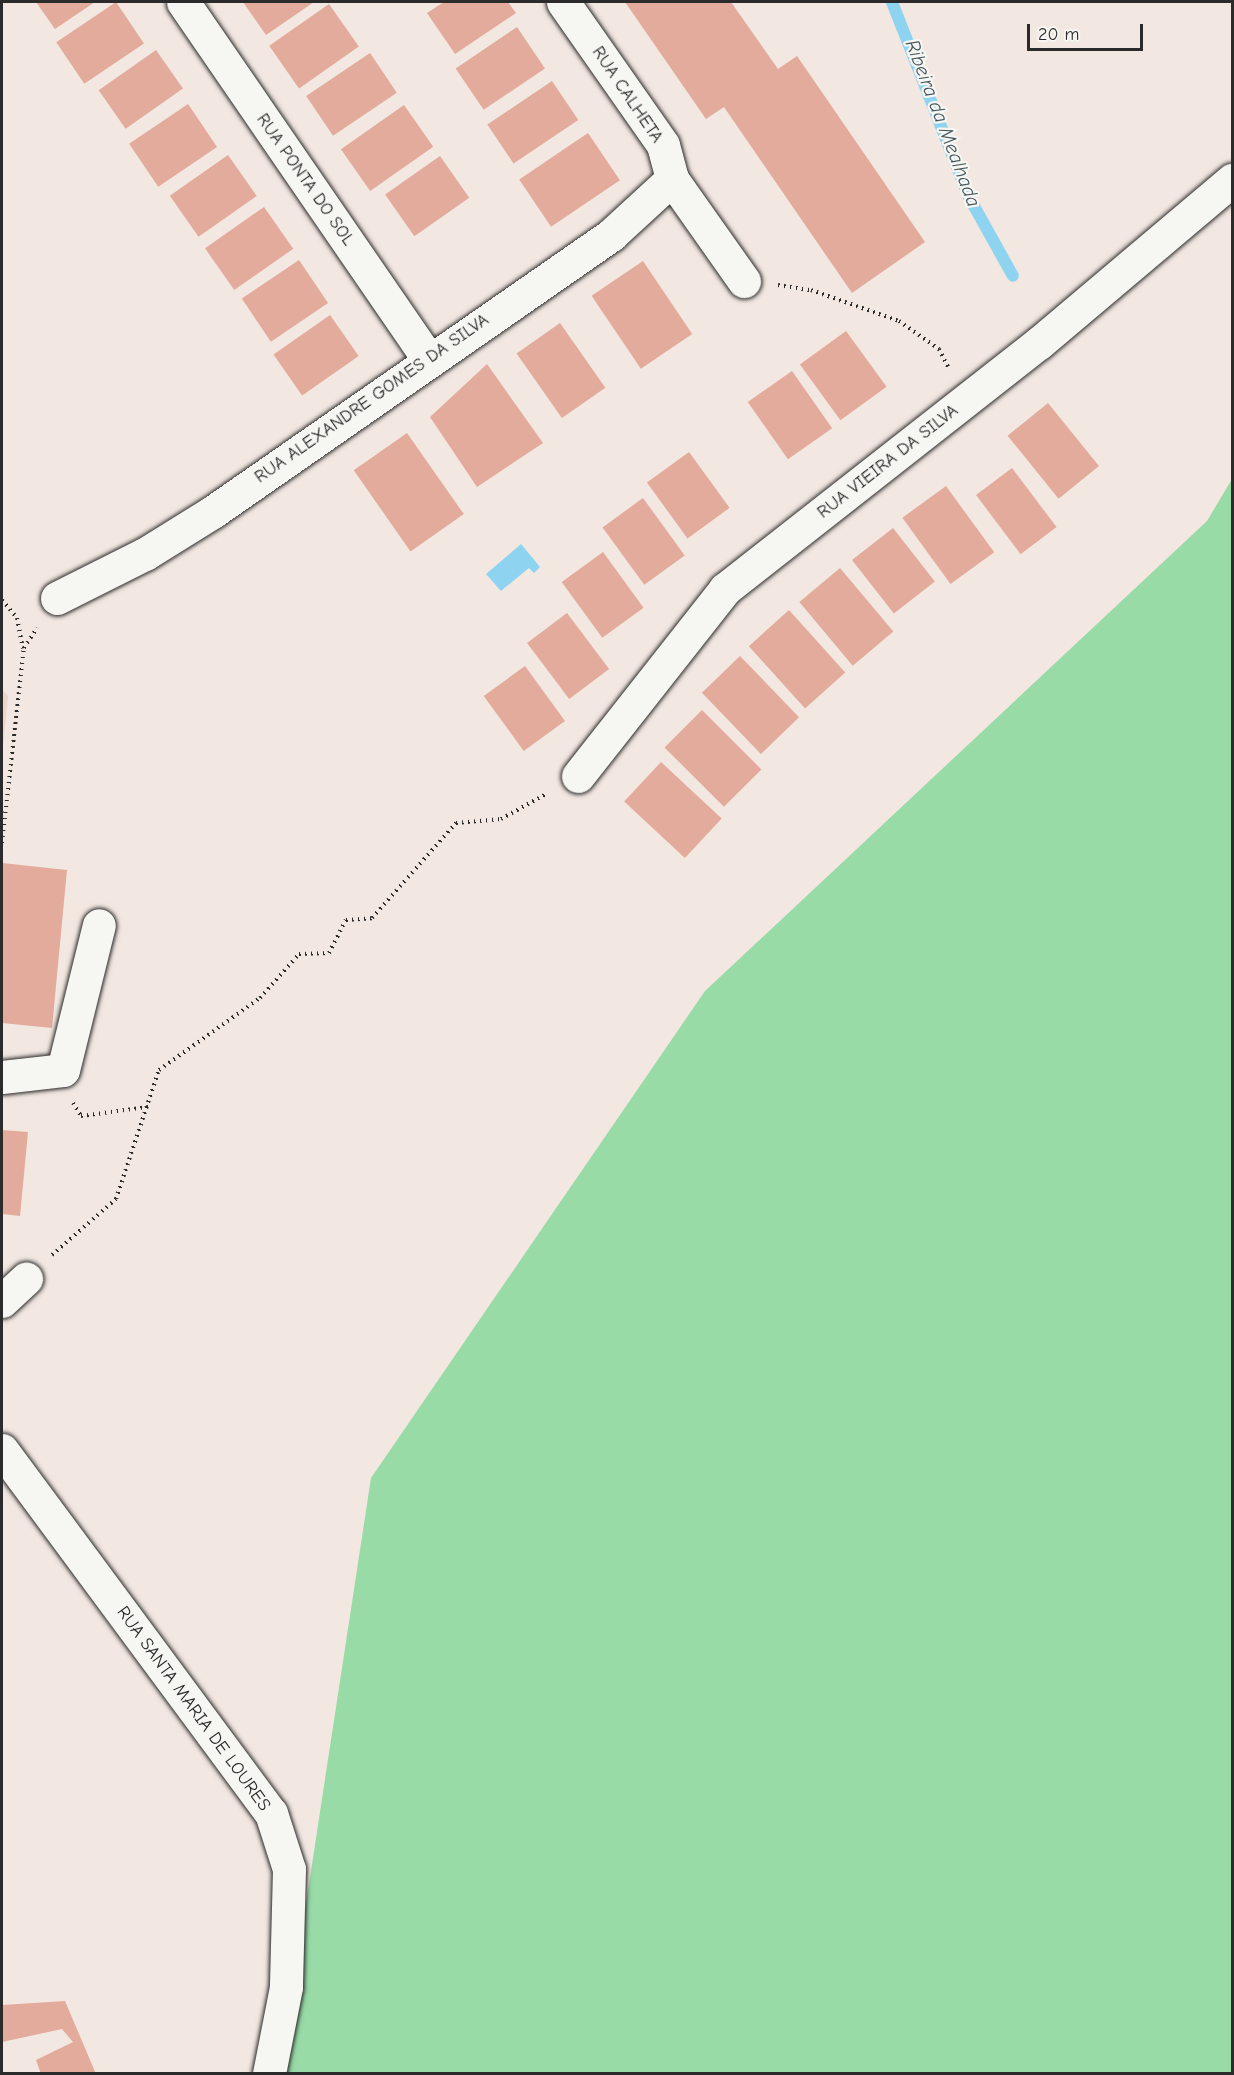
<!DOCTYPE html>
<style>
body{margin:0}
#map{position:relative;width:1234px;height:2075px;overflow:hidden;background:#f2e7e1;font-family:"Comic Neue",sans-serif}
div>[style]{position:absolute}
[style*='--x']{left:calc(var(--x)*1px);top:calc(var(--y)*1px);width:calc(var(--w)*1px);rotate:calc(var(--a)*1deg)}
.built>*{inset:0;background:#eed5cc}
.green>*{inset:0;background:#98dba7}
.water>*{inset:0;background:#8ed4f0}
.stream>*{height:12px;margin:-6px;padding:0 6px;transform-origin:6px;border-radius:6px;background:#8ed4f0}
.building>*{inset:0;background:#e3ab9b;transform-origin:0 0}
.path>*{height:4px;margin-top:-2px;transform-origin:0;background:repeating-linear-gradient(90deg,#2b2b2b 0 1.5px,transparent 0 6px)}
.roads{filter:drop-shadow(0 0 2px #2b2b2b) drop-shadow(0 0 2px #2b2b2b)}
.street>*{height:33px;margin:-16.5px;padding:0 16.5px;transform-origin:16.5px;border-radius:16.5px;background:#f6f6f2}
span{translate:-50% -50%;white-space:nowrap;text-align:center;line-height:1.15;-webkit-text-stroke:4.5px #f6f6f2;paint-order:stroke}
.street-label{font-size:18px;color:#2b2b2b}
.water-label{font-size:20px;color:#44555c;font-style:italic}
.frame{position:absolute;inset:0;border:3px solid #2b2b2b;pointer-events:none}
.scale{position:absolute;left:1027px;top:24px;width:116px;height:27px;box-sizing:border-box;border:3px solid #2b2b2b;border-top:0;padding-left:8px;font-size:18px;line-height:21px;white-space:nowrap;color:#2b2b2b;-webkit-text-stroke:4px #f6f6f2;paint-order:stroke}
</style>
<div id="map">
<div class="built">
<i style="clip-path:polygon(2px 689px,8px 696px,2px 757px)"></i>
</div>
<div class="green">
<i style="clip-path:polygon(1232px 479px,1232px 2073px,280px 2074px,371px 1478px,705px 991px,1207px 521px)"></i>
</div>
<div class="water">
<i style="clip-path:polygon(521px 544px,540px 567px,534px 573px,529px 568px,501px 591px,486px 574px)"></i>
</div>
<div class="stream">
<i style="--x:892;--y:2;--w:210;--a:68.5"></i>
<i style="--x:969;--y:197;--w:90;--a:60.9"></i>
</div>
<div class="building">
<i style="clip-path:polygon(36px 2px,95px 2px,55px 29px)"></i>
<i style="left:116px;top:2px;width:50px;height:72px;rotate:56deg"></i>
<i style="clip-path:polygon(243px 2px,314px 2px,266px 35px)"></i>
<i style="clip-path:polygon(444px 2px,508px 2px,516px 13px,455px 54px,427px 13px)"></i>
<i style="clip-path:polygon(625px 2px,731px 2px,778px 69px,797px 56px,925px 242px,852px 293px,724px 107px,706px 119px)"></i>
<i style="left:329px;top:4px;width:52px;height:73px;rotate:55deg"></i>
<i style="left:517px;top:27px;width:50px;height:74px;rotate:56deg"></i>
<i style="left:156px;top:50px;width:47px;height:70px;rotate:55deg"></i>
<i style="left:370px;top:53px;width:48px;height:77px;rotate:56deg"></i>
<i style="left:552px;top:81px;width:47px;height:78px;rotate:56deg"></i>
<i style="left:188px;top:104px;width:52px;height:71px;rotate:56deg"></i>
<i style="left:404px;top:105px;width:51px;height:77px;rotate:55deg"></i>
<i style="left:588px;top:133px;width:57px;height:83px;rotate:56deg"></i>
<i style="left:228px;top:155px;width:50px;height:71px;rotate:55deg"></i>
<i style="left:440px;top:156px;width:51px;height:67px;rotate:55deg"></i>
<i style="left:264px;top:207px;width:51px;height:72px;rotate:55deg"></i>
<i style="left:299px;top:260px;width:52px;height:69px;rotate:56deg"></i>
<i style="left:643px;top:261px;width:88px;height:62px;rotate:56deg"></i>
<i style="left:330px;top:315px;width:50px;height:69px;rotate:55deg"></i>
<i style="left:560px;top:323px;width:79px;height:53px;rotate:55deg"></i>
<i style="left:846px;top:331px;width:69px;height:57px;rotate:54deg"></i>
<i style="clip-path:polygon(487px 364px,543px 443px,477px 487px,430px 417px)"></i>
<i style="left:792px;top:371px;width:70px;height:54px;rotate:55deg"></i>
<i style="left:1048px;top:403px;width:81px;height:52px;rotate:51deg"></i>
<i style="left:407px;top:433px;width:99px;height:65px;rotate:55deg"></i>
<i style="left:689px;top:452px;width:69px;height:52px;rotate:54deg"></i>
<i style="left:1012px;top:468px;width:74px;height:45px;rotate:53deg"></i>
<i style="left:946px;top:486px;width:82px;height:54px;rotate:54deg"></i>
<i style="left:643px;top:498px;width:71px;height:50px;rotate:54deg"></i>
<i style="left:893px;top:528px;width:68px;height:52px;rotate:52deg"></i>
<i style="left:603px;top:552px;width:69px;height:51px;rotate:54deg"></i>
<i style="left:840px;top:568px;width:83px;height:53px;rotate:50deg"></i>
<i style="left:789px;top:610px;width:84px;height:54px;rotate:48deg"></i>
<i style="left:567px;top:613px;width:70px;height:50px;rotate:53deg"></i>
<i style="left:740px;top:656px;width:85px;height:53px;rotate:46deg"></i>
<i style="left:525px;top:666px;width:68px;height:51px;rotate:54deg"></i>
<i style="left:702px;top:710px;width:84px;height:53px;rotate:45deg"></i>
<i style="left:661px;top:762px;width:83px;height:54px;rotate:43deg"></i>
<i style="clip-path:polygon(2px 863px,67px 870px,52px 1028px,2px 1023px)"></i>
<i style="clip-path:polygon(2px 1130px,28px 1132px,20px 1216px,2px 1214px)"></i>
<i style="clip-path:polygon(65px 2001px,96px 2074px,41px 2074px,36px 2060px,73px 2042px,62px 2029px,2px 2042px,2px 2005px)"></i>
</div>
<div class="path">
<i style="--x:778;--y:285;--w:33;--a:9"></i>
<i style="--x:811;--y:290;--w:93;--a:19.4"></i>
<i style="--x:899;--y:321;--w:49;--a:35"></i>
<i style="--x:939;--y:349;--w:20;--a:63"></i>
<i style="--x:2;--y:600;--w:23;--a:50"></i>
<i style="--x:17;--y:618;--w:31;--a:79"></i>
<i style="--x:2;--y:843;--w:196;--a:-83.6"></i>
<i style="--x:24;--y:648;--w:24;--a:-57"></i>
<i style="--x:73;--y:1103;--w:15;--a:58"></i>
<i style="--x:81;--y:1116;--w:68;--a:-7.7"></i>
<i style="--x:52;--y:1255;--w:85;--a:-41.2"></i>
<i style="--x:116;--y:1199;--w:136;--a:-71.6"></i>
<i style="--x:159;--y:1070;--w:124;--a:-35.5"></i>
<i style="--x:260;--y:998;--w:59;--a:-48.4"></i>
<i style="--x:299;--y:954;--w:30;--a:-2"></i>
<i style="--x:329;--y:953;--w:37;--a:-63"></i>
<i style="--x:346;--y:920;--w:26;--a:-4"></i>
<i style="--x:372;--y:918;--w:127;--a:-48.5"></i>
<i style="--x:456;--y:823;--w:45;--a:-5.1"></i>
<i style="--x:501;--y:819;--w:51;--a:-29.1"></i>
</div>
<div class="roads">
<div class="street">
<i style="--x:183;--y:2;--w:432;--a:55.5"></i>
<i style="--x:563;--y:2;--w:174;--a:55"></i>
<i style="--x:663;--y:145;--w:35;--a:75"></i>
<i style="--x:672;--y:179;--w:125;--a:54.8"></i>
<i style="--x:57;--y:598;--w:98;--a:-26.6"></i>
<i style="--x:145;--y:554;--w:81;--a:-31.9"></i>
<i style="--x:214;--y:511;--w:484;--a:-34.8"></i>
<i style="--x:611;--y:235;--w:83;--a:-42.6"></i>
<i style="--x:578;--y:776;--w:238;--a:-51.8"></i>
<i style="--x:725;--y:589;--w:399;--a:-38.1"></i>
<i style="--x:1039;--y:343;--w:253;--a:-40.2"></i>
<i style="--x:2;--y:1077;--w:61;--a:-6.5"></i>
<i style="--x:63;--y:1070;--w:149;--a:-76.1"></i>
<i style="--x:2;--y:1301;--w:33;--a:-43"></i>
<i style="--x:2;--y:1450;--w:452;--a:53.5"></i>
<i style="--x:271;--y:1813;--w:59;--a:72.2"></i>
<i style="--x:289;--y:1869;--w:118;--a:91.5"></i>
<i style="--x:286;--y:1987;--w:89;--a:101.1"></i>
</div>
</div>
<div class="street-label">
<span style="left:627px;top:95px;rotate:56deg">RUA CALHETA</span>
<span style="left:305px;top:180px;rotate:55deg">RUA PONTA DO SOL</span>
<span style="left:372px;top:399px;rotate:-35deg">RUA ALEXANDRE GOMES DA SILVA</span>
<span style="left:888px;top:462px;rotate:-38deg">RUA VIEIRA DA SILVA</span>
<span style="left:193px;top:1709px;rotate:54deg">RUA SANTA MARIA DE LOURES</span>
</div>
<div class="water-label">
<span style="left:943px;top:123px;rotate:69deg">Ribeira da Mealhada</span>
</div>
<div class="frame"></div>
<div class="scale">20 m</div>
</div>
